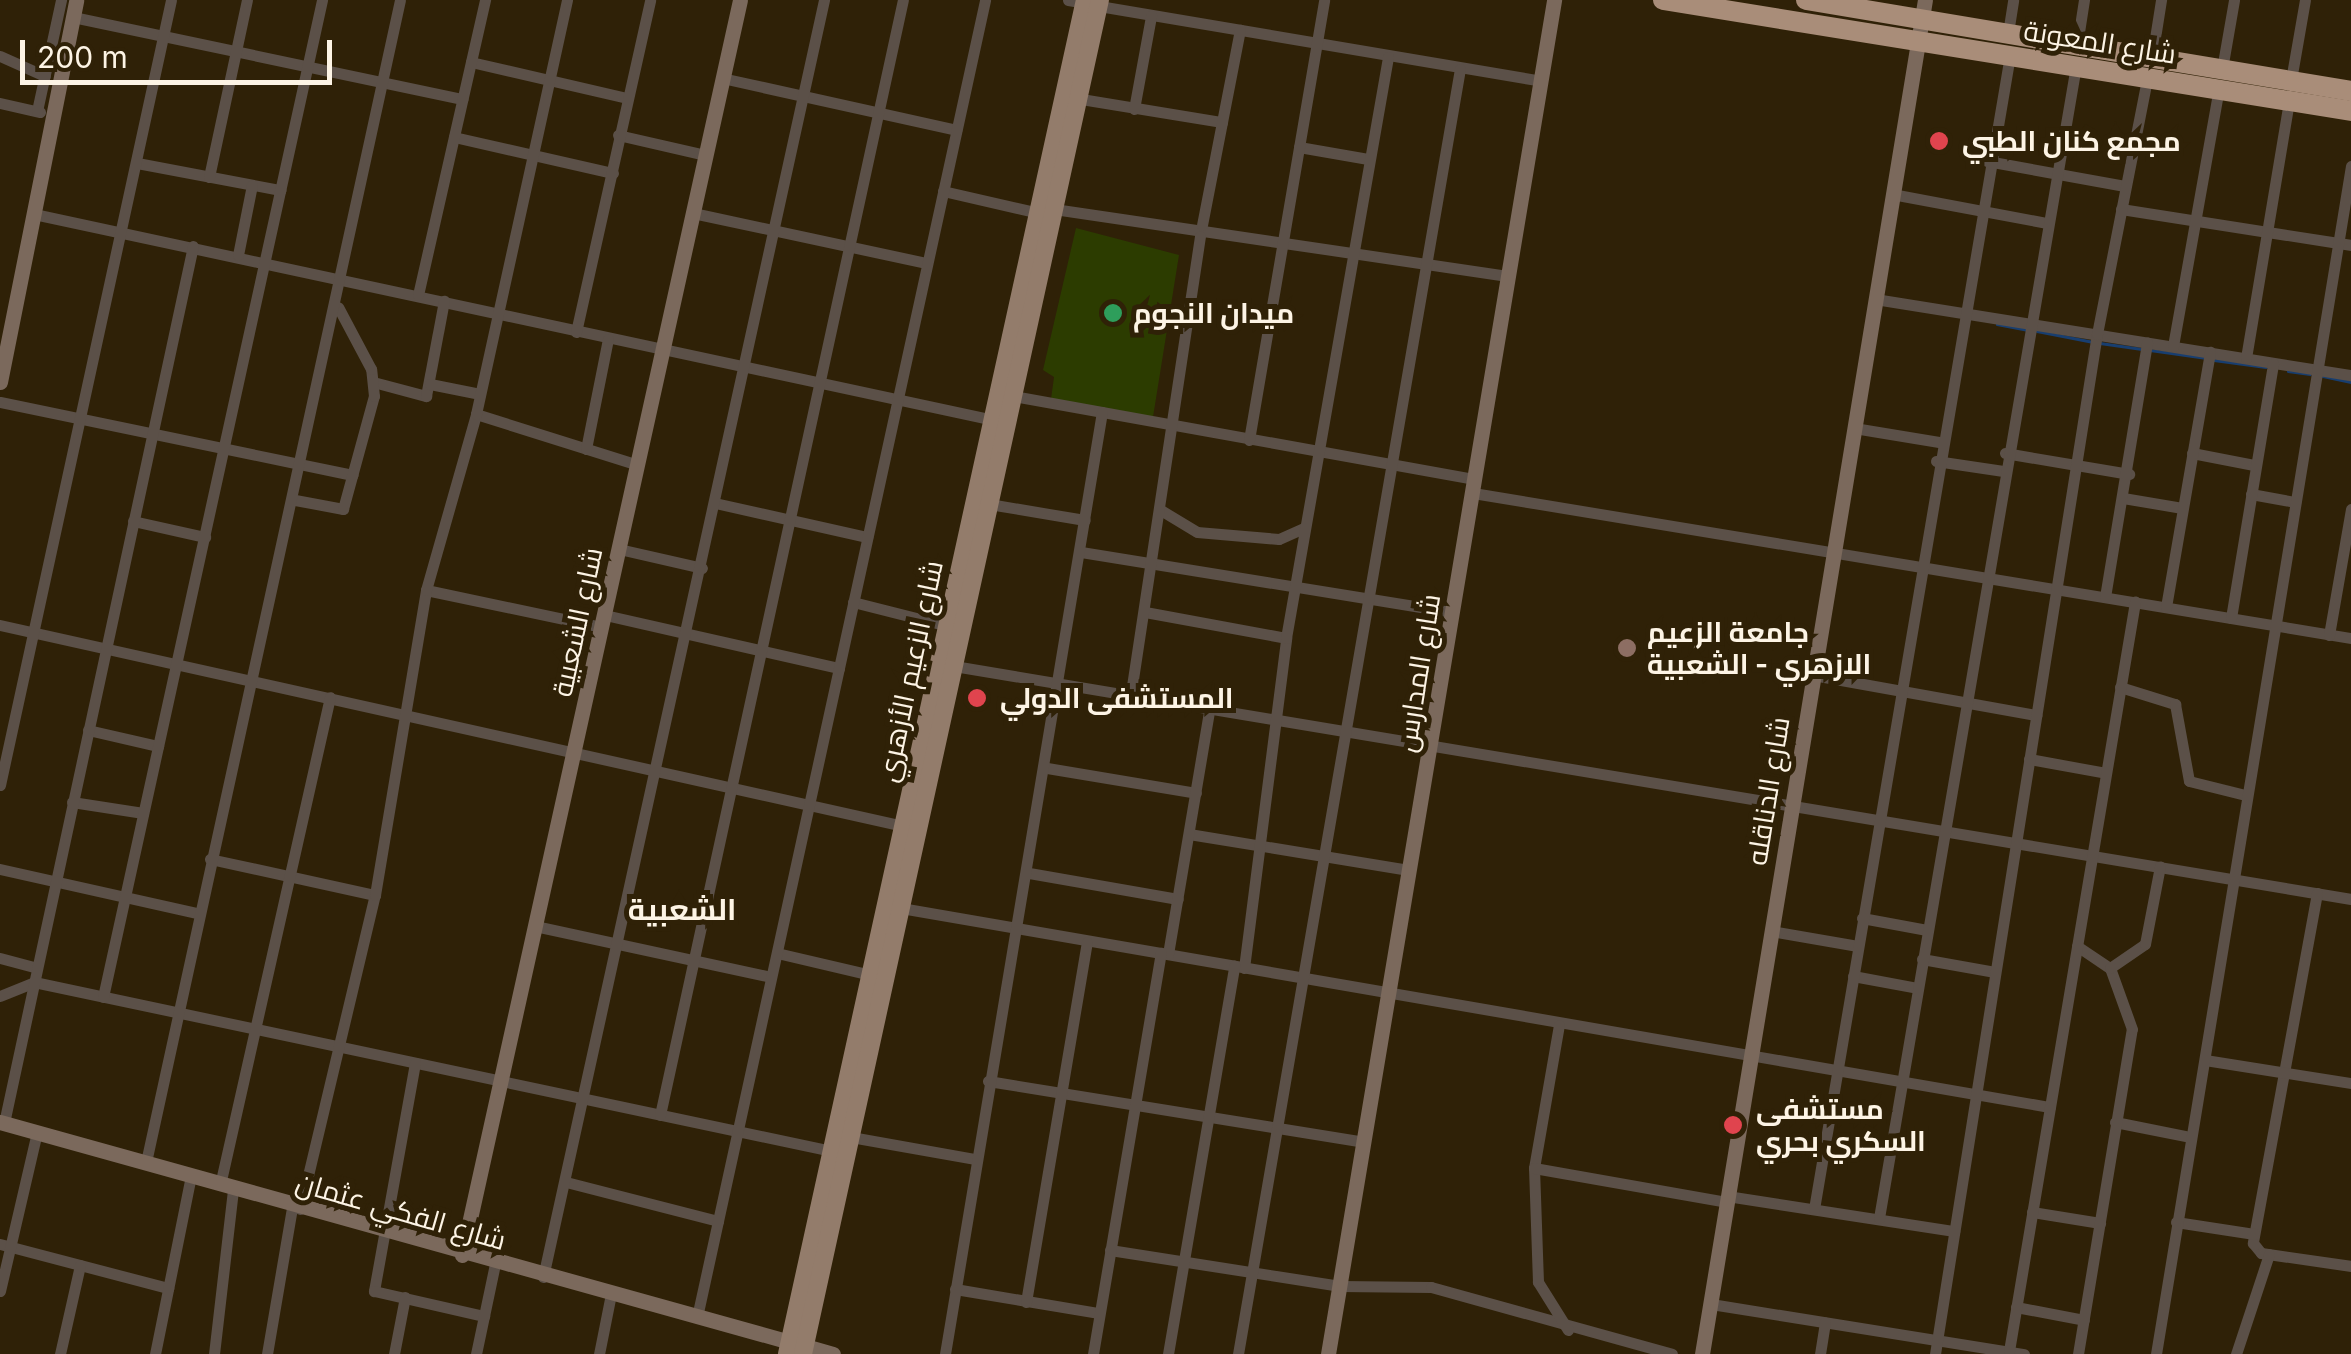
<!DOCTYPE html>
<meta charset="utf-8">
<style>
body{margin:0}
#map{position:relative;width:2351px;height:1354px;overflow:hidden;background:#2f2107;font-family:Inter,Cairo,sans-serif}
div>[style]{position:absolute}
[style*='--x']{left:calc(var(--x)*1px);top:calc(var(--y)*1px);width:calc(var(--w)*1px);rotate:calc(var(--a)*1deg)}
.green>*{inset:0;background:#2c3c00}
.stream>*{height:2.5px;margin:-1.25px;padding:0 1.25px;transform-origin:1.25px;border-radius:1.25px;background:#183e6f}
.street>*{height:11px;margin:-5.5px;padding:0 5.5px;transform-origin:5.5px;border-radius:5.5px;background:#5b5048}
.secondary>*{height:15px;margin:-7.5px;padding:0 7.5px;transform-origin:7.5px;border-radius:7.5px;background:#7b695c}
.primary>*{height:18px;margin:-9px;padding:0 9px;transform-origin:9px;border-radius:9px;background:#937c6b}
.highway>*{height:20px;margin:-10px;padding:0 10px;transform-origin:10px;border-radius:10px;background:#a98d79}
.dots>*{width:28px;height:28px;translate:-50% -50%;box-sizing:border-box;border:5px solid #2f2107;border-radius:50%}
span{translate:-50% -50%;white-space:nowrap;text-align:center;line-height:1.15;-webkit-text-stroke:10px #2f2107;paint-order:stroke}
.street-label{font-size:28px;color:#fdf4e5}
.poi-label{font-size:28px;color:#fdf4e5;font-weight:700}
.left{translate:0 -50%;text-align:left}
.neighbourhood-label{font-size:30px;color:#fdf4e5;font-weight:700}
.scale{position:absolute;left:20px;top:40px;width:312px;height:45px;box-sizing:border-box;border:5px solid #fdf4e5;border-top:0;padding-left:12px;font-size:30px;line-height:35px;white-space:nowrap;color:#fdf4e5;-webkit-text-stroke:8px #2f2107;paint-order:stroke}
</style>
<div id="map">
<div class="green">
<i style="clip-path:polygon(1076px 228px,1179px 255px,1153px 417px,1051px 399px,1054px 377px,1043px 370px)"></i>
</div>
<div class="stream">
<i style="--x:1997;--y:324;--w:33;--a:11"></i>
<i style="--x:2037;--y:331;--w:57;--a:11.1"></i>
<i style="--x:2100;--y:343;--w:42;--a:8.1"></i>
<i style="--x:2150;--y:350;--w:57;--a:8.1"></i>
<i style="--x:2214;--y:360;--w:52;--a:7.7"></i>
<i style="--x:2288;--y:371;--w:22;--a:8"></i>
<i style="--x:2323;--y:376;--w:29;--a:12"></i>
</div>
<div class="street">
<i style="--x:1068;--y:0;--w:17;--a:10"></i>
<i style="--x:1099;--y:6;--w:449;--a:9.6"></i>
<i style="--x:73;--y:17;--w:398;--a:11.9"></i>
<i style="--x:2008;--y:33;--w:33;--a:-81"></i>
<i style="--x:2077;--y:45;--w:46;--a:-81.2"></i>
<i style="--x:0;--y:56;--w:49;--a:24"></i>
<i style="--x:2152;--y:57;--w:58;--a:-81"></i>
<i style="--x:471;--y:62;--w:160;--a:13"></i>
<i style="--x:2222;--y:69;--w:70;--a:-80.1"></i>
<i style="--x:722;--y:78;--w:240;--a:12.5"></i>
<i style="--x:2291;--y:80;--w:81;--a:-80.1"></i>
<i style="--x:1081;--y:99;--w:143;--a:9.3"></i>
<i style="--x:0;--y:103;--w:41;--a:12.7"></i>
<i style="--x:1134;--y:109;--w:95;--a:-79.6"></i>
<i style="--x:37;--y:111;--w:114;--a:-77.8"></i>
<i style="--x:618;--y:135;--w:89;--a:12.9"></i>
<i style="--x:454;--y:137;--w:163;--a:12.8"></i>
<i style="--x:1299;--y:147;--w:70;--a:9.9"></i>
<i style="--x:1987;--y:161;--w:140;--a:10.3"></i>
<i style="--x:137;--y:163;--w:146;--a:10.7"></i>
<i style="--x:209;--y:177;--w:181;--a:-77.9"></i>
<i style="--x:943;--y:191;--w:98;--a:12.9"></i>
<i style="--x:1892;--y:194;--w:158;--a:10.6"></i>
<i style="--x:1054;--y:209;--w:460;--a:8.4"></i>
<i style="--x:2121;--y:209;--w:233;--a:8.9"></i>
<i style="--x:693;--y:213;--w:239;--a:12.1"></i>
<i style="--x:34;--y:214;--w:981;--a:12.12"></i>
<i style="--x:1202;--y:225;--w:199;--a:-79"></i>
<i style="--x:238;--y:255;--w:71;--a:-78.7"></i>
<i style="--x:418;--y:295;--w:303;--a:-77.2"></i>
<i style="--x:1875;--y:299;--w:482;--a:9.1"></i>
<i style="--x:576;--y:332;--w:340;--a:-77.4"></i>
<i style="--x:2173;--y:346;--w:261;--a:-79.9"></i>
<i style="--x:2246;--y:358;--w:261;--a:-80.5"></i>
<i style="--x:377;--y:383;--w:51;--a:14.9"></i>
<i style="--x:426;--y:396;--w:97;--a:-79.3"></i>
<i style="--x:430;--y:384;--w:51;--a:11.3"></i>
<i style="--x:1013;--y:396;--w:469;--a:10.2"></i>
<i style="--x:0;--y:402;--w:360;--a:11.7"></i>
<i style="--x:476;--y:414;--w:170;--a:17.5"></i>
<i style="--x:1854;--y:428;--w:86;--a:9.4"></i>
<i style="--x:1249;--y:440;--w:446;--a:-80.3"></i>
<i style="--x:586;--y:449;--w:112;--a:-78.7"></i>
<i style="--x:2005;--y:453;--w:126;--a:9.6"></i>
<i style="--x:2192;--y:453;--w:63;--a:11"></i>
<i style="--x:1936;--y:461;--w:68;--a:8.5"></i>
<i style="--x:1473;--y:493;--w:890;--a:9.38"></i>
<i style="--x:2251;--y:494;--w:45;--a:10.3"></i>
<i style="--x:2123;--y:498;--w:60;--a:9.6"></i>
<i style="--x:295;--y:500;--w:49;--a:10.6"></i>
<i style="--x:343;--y:509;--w:117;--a:-74.7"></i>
<i style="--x:374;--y:396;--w:27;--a:-96"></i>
<i style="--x:371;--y:369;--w:70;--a:-118"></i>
<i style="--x:715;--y:503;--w:156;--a:12.6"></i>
<i style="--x:989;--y:504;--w:97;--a:9.5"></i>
<i style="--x:1159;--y:509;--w:44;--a:31.2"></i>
<i style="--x:1197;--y:532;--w:82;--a:4.9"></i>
<i style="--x:1279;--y:539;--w:27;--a:-24"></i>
<i style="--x:133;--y:521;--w:74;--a:12.5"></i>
<i style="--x:619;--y:549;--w:85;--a:12.9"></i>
<i style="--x:1081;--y:552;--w:375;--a:9.2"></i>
<i style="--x:426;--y:590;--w:180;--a:11.9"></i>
<i style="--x:2105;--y:597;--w:258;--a:-80.6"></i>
<i style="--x:853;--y:602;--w:98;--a:14.2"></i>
<i style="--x:2166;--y:607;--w:259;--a:-80.2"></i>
<i style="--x:1145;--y:612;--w:143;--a:10.4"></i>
<i style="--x:605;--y:615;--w:240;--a:12.8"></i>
<i style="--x:2231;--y:618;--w:258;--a:-80.6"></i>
<i style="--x:0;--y:625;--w:926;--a:12.54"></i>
<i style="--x:2329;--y:635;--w:128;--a:-80.1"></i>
<i style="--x:954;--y:666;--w:1416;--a:9.47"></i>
<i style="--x:1813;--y:675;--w:227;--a:10.2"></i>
<i style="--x:2120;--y:687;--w:58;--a:17.2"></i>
<i style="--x:2175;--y:704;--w:78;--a:79.7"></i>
<i style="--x:2189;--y:781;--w:58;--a:14"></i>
<i style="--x:1130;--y:699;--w:468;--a:-81.4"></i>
<i style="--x:88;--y:730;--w:72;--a:12.9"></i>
<i style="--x:2029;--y:759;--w:78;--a:10.3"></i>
<i style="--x:1047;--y:768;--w:151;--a:9.5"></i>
<i style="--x:0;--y:785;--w:803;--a:-77.71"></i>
<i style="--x:72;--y:802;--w:72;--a:8.8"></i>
<i style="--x:1189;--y:834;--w:224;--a:9.3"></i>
<i style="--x:210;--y:859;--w:169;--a:12.3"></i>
<i style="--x:0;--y:869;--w:202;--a:12.6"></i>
<i style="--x:1029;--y:873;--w:151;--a:9.9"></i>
<i style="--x:2317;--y:893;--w:356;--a:100.4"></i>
<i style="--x:2253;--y:1243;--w:13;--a:51"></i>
<i style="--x:2261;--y:1253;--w:91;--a:8.2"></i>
<i style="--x:901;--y:908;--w:1166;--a:9.83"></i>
<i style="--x:1862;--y:918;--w:66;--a:10.5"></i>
<i style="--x:535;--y:926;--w:241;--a:12.2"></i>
<i style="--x:1771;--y:931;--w:88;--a:9.8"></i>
<i style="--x:2077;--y:946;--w:40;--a:34"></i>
<i style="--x:777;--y:953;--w:97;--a:13.2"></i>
<i style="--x:1168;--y:954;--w:245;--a:-80.4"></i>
<i style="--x:0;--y:958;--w:34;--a:15"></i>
<i style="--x:1922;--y:959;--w:74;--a:10.1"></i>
<i style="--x:1244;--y:968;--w:333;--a:-82.7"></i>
<i style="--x:1286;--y:638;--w:590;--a:-80.04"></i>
<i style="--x:1853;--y:976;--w:65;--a:10.6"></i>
<i style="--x:0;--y:996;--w:37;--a:-22"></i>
<i style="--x:34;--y:982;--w:816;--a:11.96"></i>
<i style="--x:103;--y:997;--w:1021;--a:-77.61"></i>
<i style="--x:2205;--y:1060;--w:148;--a:9"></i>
<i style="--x:415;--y:1063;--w:232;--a:100.2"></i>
<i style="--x:374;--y:1291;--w:113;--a:12.8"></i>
<i style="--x:988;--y:1081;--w:380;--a:9.2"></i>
<i style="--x:660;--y:1115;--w:1141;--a:-77.71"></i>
<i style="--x:2115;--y:1122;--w:76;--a:11.3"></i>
<i style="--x:4;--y:1123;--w:897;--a:-77.84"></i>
<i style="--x:851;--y:1137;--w:125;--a:10.1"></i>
<i style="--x:146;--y:1162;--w:1189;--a:-77.67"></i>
<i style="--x:1534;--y:1168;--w:145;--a:-80.1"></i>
<i style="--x:566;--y:1182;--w:157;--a:14.4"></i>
<i style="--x:220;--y:1185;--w:500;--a:-77.3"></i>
<i style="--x:1727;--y:1196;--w:230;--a:8.8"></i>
<i style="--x:300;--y:1209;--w:323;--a:-76.6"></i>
<i style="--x:375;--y:895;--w:309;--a:-80.5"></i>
<i style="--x:426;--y:590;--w:183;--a:-74.1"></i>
<i style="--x:476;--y:414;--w:424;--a:-77.6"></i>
<i style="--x:1814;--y:1209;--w:1171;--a:-80.36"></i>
<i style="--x:2032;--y:1212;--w:69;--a:9.2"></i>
<i style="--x:1879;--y:1218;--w:1169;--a:-80.3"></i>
<i style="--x:2176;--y:1222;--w:79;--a:8.7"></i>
<i style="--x:0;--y:1244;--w:174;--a:14.7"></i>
<i style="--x:1110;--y:1250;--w:233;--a:8.9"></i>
<i style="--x:1340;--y:1286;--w:91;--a:0.6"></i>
<i style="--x:1431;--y:1287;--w:250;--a:15.5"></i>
<i style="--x:543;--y:1277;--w:1308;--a:-77.59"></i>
<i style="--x:955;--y:1289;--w:146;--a:9.5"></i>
<i style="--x:0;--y:1291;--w:163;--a:-76.9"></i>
<i style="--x:1026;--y:1302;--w:365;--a:-80.4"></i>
<i style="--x:1711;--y:1304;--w:317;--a:9.1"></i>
<i style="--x:2016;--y:1307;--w:69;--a:10.8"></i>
<i style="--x:697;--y:1317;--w:1348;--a:-77.66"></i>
<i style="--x:1568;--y:1330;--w:57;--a:-122"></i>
<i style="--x:1538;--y:1282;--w:114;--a:-92"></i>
<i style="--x:1534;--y:1168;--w:195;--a:10"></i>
<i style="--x:2009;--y:1351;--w:760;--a:-80.45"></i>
<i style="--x:60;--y:1354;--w:91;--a:-77.3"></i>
<i style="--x:155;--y:1354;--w:182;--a:-78.6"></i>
<i style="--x:214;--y:1354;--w:166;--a:-83.4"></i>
<i style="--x:267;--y:1354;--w:149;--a:-80.3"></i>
<i style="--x:394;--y:1354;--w:58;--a:-79.1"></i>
<i style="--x:476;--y:1354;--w:92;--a:-78.1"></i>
<i style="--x:599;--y:1354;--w:61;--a:-78.7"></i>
<i style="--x:945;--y:1354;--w:955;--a:-80.54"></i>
<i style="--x:1093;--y:1354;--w:407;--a:-80.4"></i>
<i style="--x:1168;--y:1354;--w:394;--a:-80.3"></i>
<i style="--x:1238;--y:1354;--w:1304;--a:-80.2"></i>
<i style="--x:1820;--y:1354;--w:32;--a:-81"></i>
<i style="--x:1935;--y:1354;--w:1033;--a:-80.98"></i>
<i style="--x:2097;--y:334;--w:261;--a:-78.9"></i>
<i style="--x:2078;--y:1354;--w:329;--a:-80.6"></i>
<i style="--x:2132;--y:1029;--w:65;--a:-109.8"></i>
<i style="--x:2110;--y:968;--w:42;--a:-34.4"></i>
<i style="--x:2145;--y:944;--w:79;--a:-79.1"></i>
<i style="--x:2156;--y:1354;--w:1204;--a:-80.68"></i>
<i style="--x:2236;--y:1354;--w:105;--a:-71.7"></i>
</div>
<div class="secondary">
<i style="--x:0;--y:382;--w:389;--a:-78.7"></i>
<i style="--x:0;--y:1122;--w:820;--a:15.56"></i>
<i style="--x:462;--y:1255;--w:1285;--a:-77.51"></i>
<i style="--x:805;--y:1346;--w:29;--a:16"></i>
<i style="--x:1328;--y:1354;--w:1373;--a:-80.52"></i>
<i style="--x:1702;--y:1354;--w:1372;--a:-80.65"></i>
</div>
<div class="primary">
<i style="--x:787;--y:1354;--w:1386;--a:-77.59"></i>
<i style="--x:803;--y:1354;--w:1386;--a:-77.63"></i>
</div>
<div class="highway">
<i style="--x:1663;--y:0;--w:697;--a:9.16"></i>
<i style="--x:1806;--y:0;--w:553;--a:9.48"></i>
</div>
<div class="dots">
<i style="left:1939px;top:141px;background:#e0444e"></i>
<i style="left:1113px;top:313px;background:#2e9e5b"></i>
<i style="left:1627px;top:648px;background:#8d6e63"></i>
<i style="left:977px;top:698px;background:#e0444e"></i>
<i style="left:1733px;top:1125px;background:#e0444e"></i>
</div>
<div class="street-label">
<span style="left:2100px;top:42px;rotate:9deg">شارع المعونة</span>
<span style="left:577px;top:622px;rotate:-78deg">شارع الشعبية</span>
<span style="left:910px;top:671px;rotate:-78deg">شارع الزعيم الأزهري</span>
<span style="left:1418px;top:673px;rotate:-81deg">شارع المدارس</span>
<span style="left:1768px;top:791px;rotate:-81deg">شارع الدناقله</span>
<span style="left:401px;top:1211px;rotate:16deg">شارع الفكي عثمان</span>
</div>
<div class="poi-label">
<span class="left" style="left:1962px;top:141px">مجمع كنان الطبي</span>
<span class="left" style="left:1133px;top:313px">ميدان النجوم</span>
<span class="left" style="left:1647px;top:648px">جامعة الزعيم<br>الازهري - الشعبية</span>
<span class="left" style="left:1000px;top:698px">المستشفى الدولي</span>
<span class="left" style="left:1756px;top:1125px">مستشفى<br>السكري بحري</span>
</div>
<div class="neighbourhood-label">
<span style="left:682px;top:909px">الشعبية</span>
</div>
<div class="scale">200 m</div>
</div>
